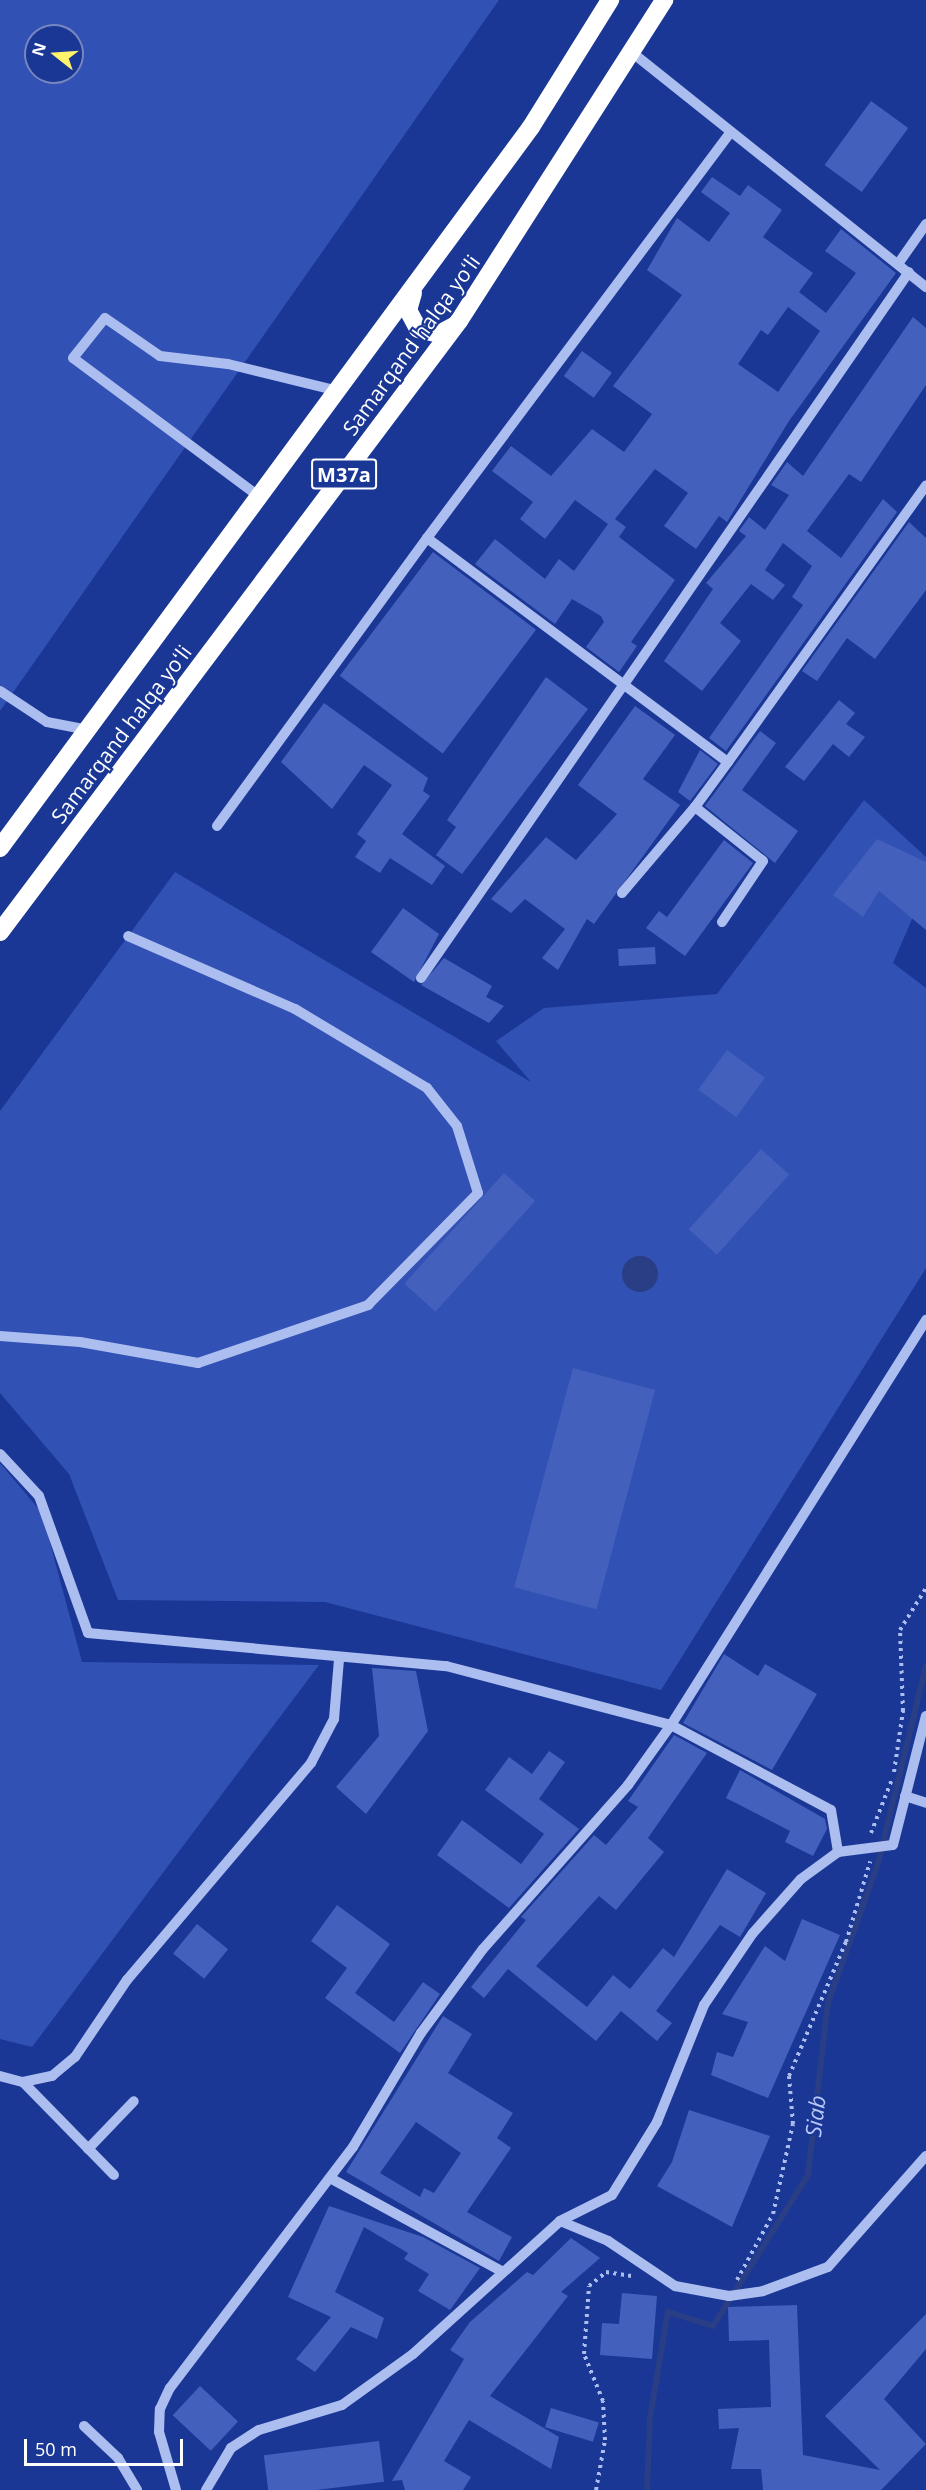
<!DOCTYPE html>
<meta charset="utf-8">
<style>
body{margin:0}
#map{position:relative;width:926px;height:2490px;overflow:hidden;background:#1a3795;font-family:"Open Sans",sans-serif}
div>[style]{position:absolute}
[style*='--x']{left:calc(var(--x)*1px);top:calc(var(--y)*1px);width:calc(var(--w)*1px);rotate:calc(var(--a)*1deg)}
.green>*{inset:0;background:#3151b4}
.water>*{inset:0;background:#293e85}
.round{border-radius:50%}
.stream>*{height:6px;margin:-3px;padding:0 3px;transform-origin:3px;border-radius:3px;background:#293e85}
.building>*{inset:0;background:#4360bc;transform-origin:0 0}
.path>*{height:4px;margin-top:-2px;transform-origin:0;background:repeating-linear-gradient(90deg,#acbdf0 0 3px,transparent 0 7.5px)}
.minor>*{height:10px;margin:-5px;padding:0 5px;transform-origin:5px;border-radius:5px;background:#acbdf0}
.highway>*{height:18px;margin:-9px;padding:0 9px;transform-origin:9px;border-radius:9px;background:#fff}
span{translate:-50% -50%;white-space:nowrap;text-align:center;line-height:1.15;-webkit-text-stroke:4.5px #1a3795;paint-order:stroke}
.shield-label span{padding:2px 4px;background:#1a3795;border:2px solid;border-radius:4px;-webkit-text-stroke-width:0}
.shield-label{font-size:20px;color:#fff;font-weight:700}
.street-label{font-size:21px;color:#fff}
.water-label{font-size:22px;color:#b9c8f7;font-style:italic}
.north{position:absolute;left:24px;top:24px;width:60px;height:60px;box-sizing:border-box;background:#1a3795;border:2px solid #7687bf;border-radius:50%;rotate:287deg;font-size:16px;font-weight:700;line-height:24px;text-align:center;color:#fff}
.north::after{content:'';display:block;margin:auto;width:21px;height:27px;background:#fff36b;clip-path:polygon(50% 0,100% 100%,50% 72%,0 100%)}
.scale{position:absolute;left:24px;top:2439px;width:159px;height:27px;box-sizing:border-box;border:3px solid #fff;border-top:0;padding-left:8px;font-size:18px;line-height:21px;white-space:nowrap;color:#fff;-webkit-text-stroke:4px #1a3795;paint-order:stroke}
</style>
<div id="map">
<div class="green">
<i style="clip-path:polygon(evenodd,0 0,499px 0,0 711px,0 0,36px 36px,72px 36px,72px 72px,36px 72px,36px 36px)"></i>
<i style="clip-path:polygon(864px 800px,926px 857px,926px 887px,893px 963px,926px 988px,926px 1268px,661px 1690px,325px 1602px,118px 1600px,69px 1474px,0 1393px,0 1111px,175px 872px,531px 1082px,496px 1041px,544px 1008px,717px 994px)"></i>
<i style="clip-path:polygon(0 1463px,42px 1513px,82px 1662px,319px 1665px,32px 2047px,0 2039px)"></i>
</div>
<div class="water">
<i class="round" style="left:622px;top:1256px;width:36px;height:36px"></i>
</div>
<div class="stream">
<i style="--x:647;--y:2490;--w:73;--a:-87.6"></i>
<i style="--x:650;--y:2417;--w:107;--a:-80.3"></i>
<i style="--x:668;--y:2312;--w:47;--a:17.3"></i>
<i style="--x:713;--y:2326;--w:178;--a:-57.8"></i>
<i style="--x:808;--y:2175;--w:173;--a:-83.4"></i>
<i style="--x:828;--y:2003;--w:149;--a:-70.3"></i>
<i style="--x:878;--y:1863;--w:203;--a:-76.3"></i>
</div>
<div class="building">
<i style="left:871px;top:101px;width:46px;height:79px;rotate:36deg"></i>
<i style="clip-path:polygon(evenodd,712px 177px,740px 196px,748px 185px,782px 210px,763px 237px,813px 273px,799px 292px,826px 313px,856px 273px,825px 251px,841px 229px,896px 273px,789px 421px,727px 522px,719px 516px,696px 549px,664px 526px,688px 493px,655px 469px,615px 519px,626px 527px,619px 537px,675px 580px,631px 642px,637px 646px,619px 672px,586px 647px,604px 622px,601px 616px,572px 599px,555px 624px,475px 564px,495px 539px,545px 579px,559px 559px,574px 571px,608px 524px,575px 500px,545px 539px,520px 519px,533px 502px,492px 471px,511px 446px,551px 476px,592px 429px,624px 452px,652px 414px,613px 386px,682px 295px,647px 270px,677px 218px,709px 242px,730px 213px,701px 192px,712px 177px,788px 307px,820px 331px,778px 392px,738px 364px,761px 330px,768px 335px,788px 307px)"></i>
<i style="clip-path:polygon(913px 317px,926px 328px,926px 385px,861px 482px,849px 474px,807px 531px,841px 558px,883px 499px,897px 512px,726px 751px,709px 738px,803px 605px,792px 597px,812px 566px,783px 543px,765px 570px,785px 585px,773px 600px,751px 584px,720px 623px,741px 641px,702px 691px,664px 661px,713px 589px,706px 583px,746px 536px,739px 531px,749px 517px,765px 530px,789px 495px,771px 485px,787px 462px,803px 476px)"></i>
<i style="left:582px;top:351px;width:37px;height:31px;rotate:36deg"></i>
<i style="clip-path:polygon(909px 522px,926px 538px,926px 590px,875px 659px,847px 638px,817px 681px,802px 671px)"></i>
<i style="left:433px;top:552px;width:129px;height:155px;rotate:37deg"></i>
<i style="clip-path:polygon(546px 677px,588px 709px,462px 874px,436px 855px,456px 827px,447px 820px)"></i>
<i style="clip-path:polygon(839px 700px,855px 713px,846px 724px,865px 737px,849px 757px,833px 744px,804px 781px,785px 767px)"></i>
<i style="clip-path:polygon(324px 703px,428px 778px,423px 791px,430px 796px,402px 834px,445px 866px,432px 885px,390px 858px,380px 873px,355px 857px,366px 841px,357px 834px,392px 785px,364px 765px,332px 809px,281px 762px)"></i>
<i style="clip-path:polygon(635px 706px,675px 735px,643px 779px,680px 805px,594px 924px,587px 919px,558px 970px,542px 958px,565px 929px,525px 899px,511px 913px,491px 899px,546px 837px,576px 860px,617px 814px,578px 785px)"></i>
<i style="clip-path:polygon(760px 731px,776px 743px,742px 790px,798px 831px,775px 863px,705px 806px)"></i>
<i style="clip-path:polygon(700px 750px,718px 764px,690px 801px,678px 792px)"></i>
<i style="clip-path:polygon(877px 839px,926px 862px,926px 930px,879px 891px,863px 917px,833px 895px)"></i>
<i style="clip-path:polygon(724px 840px,753px 863px,685px 956px,646px 928px,659px 911px,667px 917px)"></i>
<i style="clip-path:polygon(403px 908px,439px 934px,414px 982px,371px 952px)"></i>
<i style="left:655px;top:947px;width:17px;height:37px;rotate:87deg"></i>
<i style="clip-path:polygon(444px 958px,492px 986px,486px 997px,504px 1006px,489px 1023px,421px 985px)"></i>
<i style="left:727px;top:1050px;width:47px;height:49px;rotate:36deg"></i>
<i style="left:761px;top:1149px;width:38px;height:108px;rotate:42deg"></i>
<i style="left:504px;top:1173px;width:42px;height:149px;rotate:42deg"></i>
<i style="left:573px;top:1368px;width:85px;height:227px;rotate:15deg"></i>
<i style="clip-path:polygon(724px 1654px,758px 1676px,765px 1664px,817px 1694px,772px 1770px,683px 1723px)"></i>
<i style="clip-path:polygon(372px 1668px,416px 1671px,428px 1731px,366px 1814px,336px 1787px,379px 1736px)"></i>
<i style="clip-path:polygon(674px 1735px,707px 1753px,648px 1838px,664px 1852px,616px 1910px,599px 1896px,536px 1966px,587px 2007px,613px 1975px,630px 1989px,663px 1948px,674px 1957px,727px 1869px,766px 1893px,740px 1937px,720px 1925px,656px 2011px,672px 2023px,657px 2041px,621px 2011px,596px 2041px,508px 1969px,484px 1998px,471px 1987px,526px 1920px,521px 1917px,594px 1835px,606px 1845px,638px 1807px,628px 1801px)"></i>
<i style="clip-path:polygon(549px 1751px,565px 1762px,539px 1799px,579px 1829px,509px 1908px,437px 1855px,462px 1820px,521px 1864px,544px 1834px,485px 1790px,509px 1757px,532px 1774px)"></i>
<i style="clip-path:polygon(740px 1770px,825px 1819px,827px 1829px,813px 1856px,785px 1842px,790px 1831px,726px 1798px)"></i>
<i style="clip-path:polygon(337px 1905px,390px 1944px,355px 1993px,394px 2022px,423px 1982px,440px 1994px,400px 2053px,325px 1998px,347px 1968px,311px 1941px)"></i>
<i style="clip-path:polygon(802px 1919px,840px 1935px,768px 2098px,711px 2075px,717px 2052px,733px 2057px,748px 2022px,722px 2014px,765px 1946px,785px 1961px)"></i>
<i style="left:197px;top:1924px;width:40px;height:38px;rotate:39deg"></i>
<i style="clip-path:polygon(evenodd,443px 2016px,472px 2034px,448px 2073px,513px 2113px,497px 2138px,511px 2148px,467px 2212px,512px 2237px,499px 2261px,346px 2172px,443px 2016px,416px 2122px,461px 2153px,434px 2193px,424px 2188px,420px 2197px,380px 2173px,416px 2122px)"></i>
<i style="clip-path:polygon(689px 2110px,770px 2136px,732px 2227px,657px 2186px,672px 2162px)"></i>
<i style="clip-path:polygon(329px 2206px,423px 2237px,480px 2268px,450px 2310px,418px 2291px,429px 2274px,404px 2259px,408px 2253px,364px 2227px,335px 2292px,384px 2318px,377px 2339px,351px 2327px,315px 2372px,296px 2359px,331px 2317px,288px 2297px)"></i>
<i style="clip-path:polygon(571px 2238px,600px 2258px,561px 2292px,568px 2296px,490px 2396px,559px 2437px,551px 2469px,469px 2420px,444px 2461px,471px 2477px,463px 2490px,405px 2490px,402px 2480px,392px 2481px,464px 2359px,450px 2350px,470px 2322px,527px 2272px,533px 2275px)"></i>
<i style="clip-path:polygon(622px 2293px,657px 2296px,652px 2359px,600px 2355px,602px 2323px,619px 2324px)"></i>
<i style="clip-path:polygon(797px 2305px,803px 2455px,880px 2470px,825px 2416px,926px 2314px,926px 2349px,884px 2399px,926px 2444px,881px 2490px,763px 2490px,761px 2469px,731px 2469px,739px 2428px,719px 2429px,718px 2409px,771px 2407px,769px 2340px,729px 2341px,728px 2307px)"></i>
<i style="left:200px;top:2386px;width:52px;height:40px;rotate:43deg"></i>
<i style="left:551px;top:2408px;width:50px;height:20px;rotate:17deg"></i>
<i style="left:379px;top:2441px;width:41px;height:116px;rotate:83deg"></i>
</div>
<div class="path">
<i style="--x:894;--y:1772;--w:62;--a:-81.6"></i>
<i style="--x:903;--y:1711;--w:81;--a:-92.1"></i>
<i style="--x:900;--y:1630;--w:49;--a:-58.2"></i>
<i style="--x:871;--y:1833;--w:58;--a:-68.7"></i>
<i style="--x:737;--y:2280;--w:75;--a:-61.4"></i>
<i style="--x:773;--y:2214;--w:92;--a:-77.5"></i>
<i style="--x:793;--y:2124;--w:48;--a:-94.8"></i>
<i style="--x:789;--y:2076;--w:146;--a:-67"></i>
<i style="--x:846;--y:1942;--w:84;--a:-73.3"></i>
<i style="--x:596;--y:2490;--w:51;--a:-79.8"></i>
<i style="--x:605;--y:2440;--w:39;--a:-93"></i>
<i style="--x:603;--y:2401;--w:51;--a:-112"></i>
<i style="--x:584;--y:2354;--w:68;--a:-85.8"></i>
<i style="--x:589;--y:2286;--w:22;--a:-39"></i>
<i style="--x:606;--y:2272;--w:26;--a:9"></i>
</div>
<div class="minor">
<i style="--x:634;--y:54;--w:374;--a:38.6"></i>
<i style="--x:730;--y:133;--w:506;--a:126.8"></i>
<i style="--x:427;--y:538;--w:375;--a:36.7"></i>
<i style="--x:728;--y:762;--w:340;--a:-54.4"></i>
<i style="--x:898;--y:264;--w:49;--a:-55"></i>
<i style="--x:261;--y:498;--w:234;--a:-143.3"></i>
<i style="--x:73;--y:358;--w:51;--a:-51.3"></i>
<i style="--x:105;--y:318;--w:67;--a:34.6"></i>
<i style="--x:160;--y:356;--w:68;--a:6.7"></i>
<i style="--x:228;--y:364;--w:113;--a:13.8"></i>
<i style="--x:0;--y:691;--w:56;--a:33.4"></i>
<i style="--x:47;--y:722;--w:42;--a:11"></i>
<i style="--x:217;--y:826;--w:356;--a:-53.9"></i>
<i style="--x:622;--y:893;--w:113;--a:-49.7"></i>
<i style="--x:722;--y:922;--w:73;--a:-56.1"></i>
<i style="--x:763;--y:861;--w:87;--a:-141.5"></i>
<i style="--x:695;--y:807;--w:56;--a:-53.7"></i>
<i style="--x:421;--y:978;--w:858;--a:-55.35"></i>
<i style="--x:0;--y:1336;--w:80;--a:4.3"></i>
<i style="--x:80;--y:1342;--w:120;--a:10.1"></i>
<i style="--x:198;--y:1363;--w:180;--a:-18.8"></i>
<i style="--x:368;--y:1305;--w:157;--a:-45.5"></i>
<i style="--x:478;--y:1193;--w:70;--a:-107.4"></i>
<i style="--x:457;--y:1126;--w:48;--a:-128.3"></i>
<i style="--x:427;--y:1088;--w:154;--a:-149.1"></i>
<i style="--x:295;--y:1009;--w:182;--a:-156.4"></i>
<i style="--x:0;--y:1454;--w:57;--a:47.1"></i>
<i style="--x:39;--y:1496;--w:145;--a:70.3"></i>
<i style="--x:88;--y:1633;--w:360;--a:5.3"></i>
<i style="--x:446;--y:1666;--w:233;--a:14.7"></i>
<i style="--x:671;--y:1725;--w:479;--a:-57.8"></i>
<i style="--x:905;--y:1796;--w:22;--a:18"></i>
<i style="--x:0;--y:2076;--w:24;--a:15"></i>
<i style="--x:23;--y:2082;--w:30;--a:-12"></i>
<i style="--x:52;--y:2076;--w:30;--a:-40"></i>
<i style="--x:75;--y:2057;--w:93;--a:-56"></i>
<i style="--x:127;--y:1980;--w:285;--a:-49.7"></i>
<i style="--x:311;--y:1763;--w:50;--a:-62.4"></i>
<i style="--x:334;--y:1719;--w:60;--a:-85.2"></i>
<i style="--x:23;--y:2082;--w:130;--a:45.6"></i>
<i style="--x:88;--y:2149;--w:66;--a:-46.2"></i>
<i style="--x:330;--y:2178;--w:197;--a:28.5"></i>
<i style="--x:560;--y:2221;--w:52;--a:22.6"></i>
<i style="--x:608;--y:2241;--w:81;--a:33.9"></i>
<i style="--x:675;--y:2286;--w:55;--a:10.5"></i>
<i style="--x:729;--y:2296;--w:34;--a:-8"></i>
<i style="--x:763;--y:2291;--w:69;--a:-20.3"></i>
<i style="--x:828;--y:2267;--w:148;--a:-48.6"></i>
<i style="--x:84;--y:2426;--w:47;--a:43.3"></i>
<i style="--x:118;--y:2458;--w:37;--a:59"></i>
<i style="--x:176;--y:2490;--w:60;--a:-106.3"></i>
<i style="--x:159;--y:2432;--w:23;--a:-88"></i>
<i style="--x:160;--y:2409;--w:23;--a:-65"></i>
<i style="--x:170;--y:2388;--w:303;--a:-52.8"></i>
<i style="--x:353;--y:2147;--w:133;--a:-59.2"></i>
<i style="--x:421;--y:2033;--w:104;--a:-53.6"></i>
<i style="--x:483;--y:1949;--w:219;--a:-48.5"></i>
<i style="--x:628;--y:1785;--w:74;--a:-54.4"></i>
<i style="--x:671;--y:1725;--w:181;--a:28"></i>
<i style="--x:831;--y:1810;--w:43;--a:80.5"></i>
<i style="--x:206;--y:2490;--w:49;--a:-59.2"></i>
<i style="--x:231;--y:2448;--w:33;--a:-33"></i>
<i style="--x:259;--y:2430;--w:87;--a:-16.8"></i>
<i style="--x:342;--y:2405;--w:87;--a:-35.7"></i>
<i style="--x:413;--y:2354;--w:198;--a:-42.1"></i>
<i style="--x:560;--y:2221;--w:58;--a:-26.6"></i>
<i style="--x:612;--y:2195;--w:86;--a:-58.3"></i>
<i style="--x:657;--y:2122;--w:126;--a:-68.1"></i>
<i style="--x:704;--y:2005;--w:87;--a:-55.8"></i>
<i style="--x:753;--y:1933;--w:72;--a:-48.4"></i>
<i style="--x:801;--y:1879;--w:46;--a:-36.1"></i>
<i style="--x:838;--y:1852;--w:55;--a:-7.3"></i>
<i style="--x:893;--y:1845;--w:133;--a:-75.7"></i>
</div>
<div class="highway">
<i style="--x:413;--y:293;--w:18;--a:106"></i>
<i style="--x:408;--y:310;--w:21;--a:62"></i>
<i style="--x:418;--y:329;--w:22;--a:13"></i>
<i style="--x:439;--y:334;--w:17;--a:-28"></i>
<i style="--x:0;--y:848;--w:895;--a:-53.63"></i>
<i style="--x:531;--y:127;--w:150;--a:-58.1"></i>
<i style="--x:0;--y:932;--w:764;--a:-53.09"></i>
<i style="--x:459;--y:321;--w:381;--a:-57.4"></i>
</div>
<div class="shield-label">
<span style="left:344px;top:474px">M37a</span>
</div>
<div class="street-label">
<span style="left:411px;top:345px;rotate:-54deg">Samarqand halqa yoʻli</span>
<span style="left:121px;top:734px;rotate:-53deg">Samarqand halqa yoʻli</span>
</div>
<div class="water-label">
<span style="left:815px;top:2116px;rotate:-83deg">Siab</span>
</div>
<div class="north">N</div>
<div class="scale">50 m</div>
</div>
